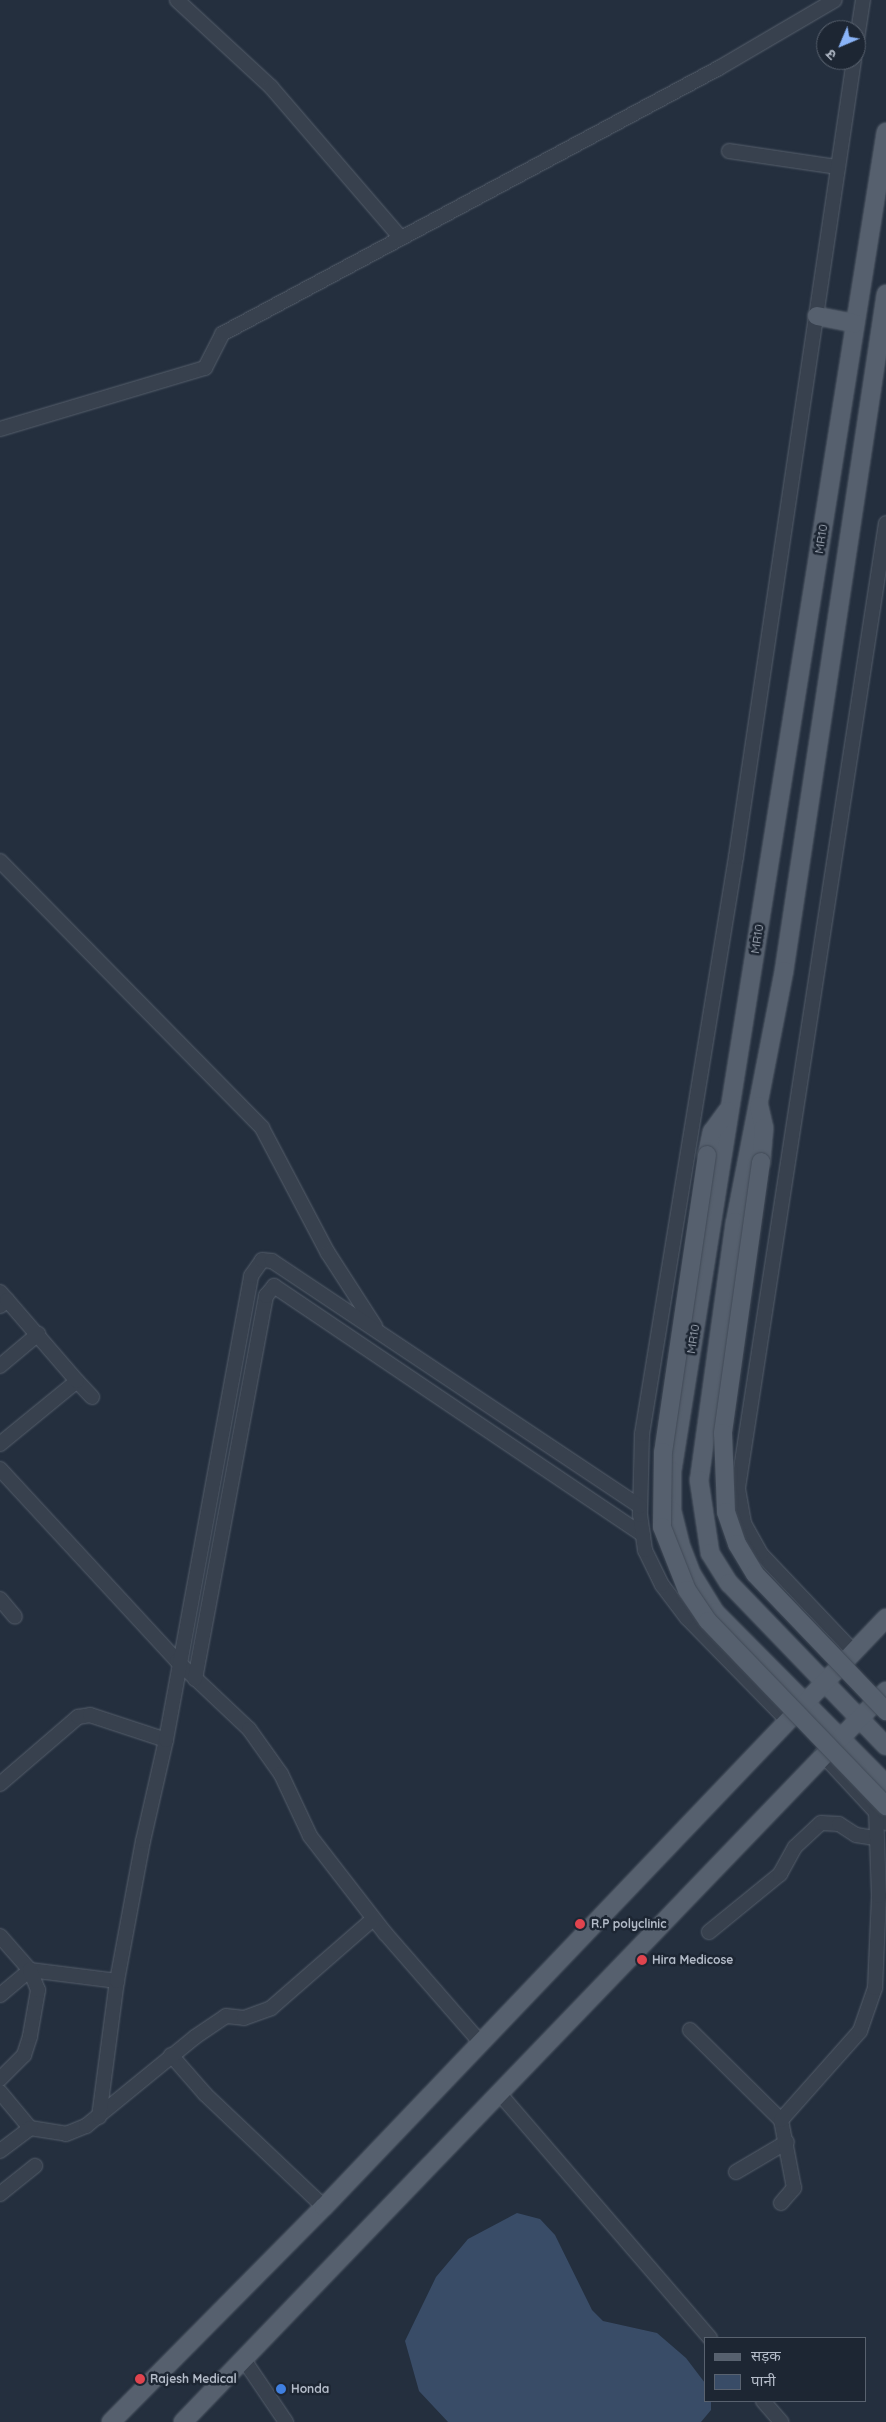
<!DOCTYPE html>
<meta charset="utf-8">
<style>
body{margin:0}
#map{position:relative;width:886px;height:2422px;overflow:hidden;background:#242f3e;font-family:Quicksand,"Noto Sans Devanagari",sans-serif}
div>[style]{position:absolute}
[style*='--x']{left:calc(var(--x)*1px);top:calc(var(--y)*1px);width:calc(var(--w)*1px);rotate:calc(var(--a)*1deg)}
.water>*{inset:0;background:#394c67}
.roads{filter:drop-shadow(0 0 1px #565f6c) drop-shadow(0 0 1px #565f6c)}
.minor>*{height:14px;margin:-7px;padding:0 7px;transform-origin:7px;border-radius:7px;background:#38414e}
.major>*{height:18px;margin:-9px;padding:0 9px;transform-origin:9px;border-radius:9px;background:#56606e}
.bridges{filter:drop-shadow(0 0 1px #414a57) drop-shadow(0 0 1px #414a57)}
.major-bridge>*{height:18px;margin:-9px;padding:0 9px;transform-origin:9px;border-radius:9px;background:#56606e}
.dots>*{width:14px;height:14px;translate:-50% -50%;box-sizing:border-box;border:2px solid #1d2633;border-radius:50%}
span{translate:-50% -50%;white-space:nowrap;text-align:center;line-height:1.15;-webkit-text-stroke:5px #1d2633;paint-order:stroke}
.street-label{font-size:12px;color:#b4bcc9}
.poi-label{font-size:12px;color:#b4bcc9;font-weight:700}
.left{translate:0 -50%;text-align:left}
.legend{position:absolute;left:704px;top:2337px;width:162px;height:65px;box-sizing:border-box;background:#1d2633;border:1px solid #59626f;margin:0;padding:6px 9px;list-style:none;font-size:15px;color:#b4bcc9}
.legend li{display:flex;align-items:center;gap:10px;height:25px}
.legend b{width:25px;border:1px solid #59626f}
.north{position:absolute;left:816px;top:20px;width:50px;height:50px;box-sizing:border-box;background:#1d2633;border:1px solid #59626f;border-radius:50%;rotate:225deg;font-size:14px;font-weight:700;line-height:20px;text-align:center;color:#b4bcc9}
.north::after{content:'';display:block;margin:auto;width:18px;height:22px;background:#8ab4f8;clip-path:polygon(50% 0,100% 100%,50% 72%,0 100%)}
</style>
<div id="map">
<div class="water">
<i style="clip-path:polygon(517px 2213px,540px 2219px,555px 2235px,592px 2310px,603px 2321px,657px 2333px,686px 2358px,705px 2383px,705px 2401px,711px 2401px,711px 2410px,701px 2422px,448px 2422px,419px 2391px,405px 2341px,436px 2277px,468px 2239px)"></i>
</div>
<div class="roads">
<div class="minor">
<i style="--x:177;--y:0;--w:128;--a:42.8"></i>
<i style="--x:271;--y:87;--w:198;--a:49.3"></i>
<i style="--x:856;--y:45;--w:46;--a:-81.2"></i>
<i style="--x:729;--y:151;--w:110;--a:8.4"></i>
<i style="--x:0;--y:429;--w:214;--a:-16.6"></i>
<i style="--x:205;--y:368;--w:38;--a:-63"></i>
<i style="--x:222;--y:334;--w:564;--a:-28.16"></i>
<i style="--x:719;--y:68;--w:134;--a:-30.4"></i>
<i style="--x:0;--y:861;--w:374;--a:45.5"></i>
<i style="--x:262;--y:1128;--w:141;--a:62.2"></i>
<i style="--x:328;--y:1253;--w:87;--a:57.2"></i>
<i style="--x:0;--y:1292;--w:11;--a:49"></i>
<i style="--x:7;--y:1300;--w:9;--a:139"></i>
<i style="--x:0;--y:1366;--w:50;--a:-40.1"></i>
<i style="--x:77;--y:1381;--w:22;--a:47"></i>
<i style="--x:0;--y:1444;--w:99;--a:-39.3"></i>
<i style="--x:77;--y:1381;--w:107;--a:-130.8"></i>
<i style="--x:0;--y:1469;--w:261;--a:47.3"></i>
<i style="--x:177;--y:1661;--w:99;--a:43.4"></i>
<i style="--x:249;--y:1729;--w:55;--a:54.6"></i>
<i style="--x:281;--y:1774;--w:68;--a:64.9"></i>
<i style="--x:310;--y:1836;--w:123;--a:52.3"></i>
<i style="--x:385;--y:1933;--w:145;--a:48.9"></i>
<i style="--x:0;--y:1599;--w:23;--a:50"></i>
<i style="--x:854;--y:1652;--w:135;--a:-133.5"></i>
<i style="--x:761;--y:1554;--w:35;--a:-119"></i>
<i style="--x:744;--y:1523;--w:36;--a:-100"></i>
<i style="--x:738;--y:1488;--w:976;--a:-81.28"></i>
<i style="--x:195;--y:1679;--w:390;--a:-79.5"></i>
<i style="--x:266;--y:1296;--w:13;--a:-51"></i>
<i style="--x:274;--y:1286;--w:445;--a:34"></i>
<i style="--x:788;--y:1721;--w:144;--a:-134.4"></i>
<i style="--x:687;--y:1618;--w:41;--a:-127.1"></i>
<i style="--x:662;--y:1585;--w:39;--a:-116"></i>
<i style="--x:645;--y:1550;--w:35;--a:-98"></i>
<i style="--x:640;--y:1515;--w:81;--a:-88.6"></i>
<i style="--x:642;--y:1434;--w:585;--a:-80.75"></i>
<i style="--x:736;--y:857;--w:806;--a:-81.58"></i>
<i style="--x:822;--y:1754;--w:94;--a:47.2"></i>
<i style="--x:0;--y:1784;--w:103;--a:-40.7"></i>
<i style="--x:78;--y:1717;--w:12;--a:-9"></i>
<i style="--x:90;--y:1715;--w:80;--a:18.2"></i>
<i style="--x:709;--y:1932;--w:92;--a:-39.2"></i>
<i style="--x:780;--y:1874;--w:31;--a:-61"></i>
<i style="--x:795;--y:1847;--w:35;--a:-43"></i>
<i style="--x:821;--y:1823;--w:18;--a:3"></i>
<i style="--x:839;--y:1824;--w:20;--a:33"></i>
<i style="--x:856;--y:1835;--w:18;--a:9"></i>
<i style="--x:0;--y:1936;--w:45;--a:48.6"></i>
<i style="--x:30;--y:1970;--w:39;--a:140"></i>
<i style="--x:30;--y:1970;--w:88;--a:7.2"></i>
<i style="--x:690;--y:2030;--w:128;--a:44.7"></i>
<i style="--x:171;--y:2055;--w:52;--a:48.9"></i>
<i style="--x:205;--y:2094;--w:164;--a:43.5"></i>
<i style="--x:0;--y:2079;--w:34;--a:-45"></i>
<i style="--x:24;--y:2055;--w:20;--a:-72"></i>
<i style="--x:30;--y:2036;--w:47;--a:-80.1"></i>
<i style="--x:38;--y:1990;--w:22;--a:-112"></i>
<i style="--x:0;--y:2092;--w:47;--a:50.2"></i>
<i style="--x:30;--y:2128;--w:36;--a:9"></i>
<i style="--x:66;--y:2134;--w:22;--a:-22"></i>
<i style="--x:86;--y:2126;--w:141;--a:-39.2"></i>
<i style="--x:195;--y:2037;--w:37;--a:-34"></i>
<i style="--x:226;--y:2016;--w:18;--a:6"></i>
<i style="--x:244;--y:2018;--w:29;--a:-20"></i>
<i style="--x:271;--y:2008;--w:135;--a:-41.1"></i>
<i style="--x:500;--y:2094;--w:322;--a:49.3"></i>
<i style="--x:99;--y:2117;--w:137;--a:-82.5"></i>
<i style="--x:117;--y:1981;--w:142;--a:-79.5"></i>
<i style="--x:143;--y:1841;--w:104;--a:-77.2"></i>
<i style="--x:166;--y:1740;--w:472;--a:-79.6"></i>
<i style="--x:251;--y:1276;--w:19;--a:-55"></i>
<i style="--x:262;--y:1260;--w:10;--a:6"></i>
<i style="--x:272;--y:1261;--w:442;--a:33.7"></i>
<i style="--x:0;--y:2151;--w:38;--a:-37"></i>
<i style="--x:736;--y:2172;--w:59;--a:-30.5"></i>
<i style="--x:0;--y:2194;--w:45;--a:-38.7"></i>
<i style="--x:781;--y:2203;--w:20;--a:-49"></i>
<i style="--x:794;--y:2188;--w:69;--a:-100.8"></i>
<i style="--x:781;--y:2120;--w:119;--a:-48.4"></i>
<i style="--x:860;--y:2031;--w:46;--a:-70.8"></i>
<i style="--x:875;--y:1988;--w:92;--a:-87.5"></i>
<i style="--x:879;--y:1896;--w:85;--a:-92"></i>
<i style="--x:244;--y:2360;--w:75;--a:55.9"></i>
<i style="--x:763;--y:2401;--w:28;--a:49"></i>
</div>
<div class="major">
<i style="--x:886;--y:132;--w:1356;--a:99.08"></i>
<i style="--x:672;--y:1471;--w:40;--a:90"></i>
<i style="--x:672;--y:1511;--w:34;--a:76"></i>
<i style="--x:680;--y:1544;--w:31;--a:69"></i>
<i style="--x:691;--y:1573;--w:46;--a:58.4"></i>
<i style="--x:715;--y:1612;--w:243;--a:45.2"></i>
<i style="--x:886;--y:294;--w:685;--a:98.57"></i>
<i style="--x:784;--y:971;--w:256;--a:101"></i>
<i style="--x:735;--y:1222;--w:260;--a:97.9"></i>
<i style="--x:699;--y:1480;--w:74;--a:81.4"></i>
<i style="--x:710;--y:1553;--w:36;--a:58"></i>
<i style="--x:729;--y:1583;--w:226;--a:46.1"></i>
<i style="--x:817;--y:316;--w:38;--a:11"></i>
<i style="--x:759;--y:1106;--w:23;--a:77"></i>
<i style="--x:764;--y:1128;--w:34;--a:95"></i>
<i style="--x:707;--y:1155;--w:24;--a:-78"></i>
<i style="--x:712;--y:1132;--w:26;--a:-54"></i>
<i style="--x:111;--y:2422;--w:303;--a:-45.3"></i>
<i style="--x:324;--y:2207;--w:814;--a:-46.34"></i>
<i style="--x:183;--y:2422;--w:1014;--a:-46.12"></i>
</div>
</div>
<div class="bridges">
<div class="major-bridge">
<i style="--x:707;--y:1155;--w:300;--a:98.4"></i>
<i style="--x:663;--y:1452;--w:75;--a:90.8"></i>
<i style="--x:662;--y:1527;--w:68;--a:68.4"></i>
<i style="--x:687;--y:1590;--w:37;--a:56"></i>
<i style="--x:708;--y:1621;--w:257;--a:46.1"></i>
<i style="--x:761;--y:1162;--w:274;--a:98"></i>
<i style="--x:723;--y:1433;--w:79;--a:87.8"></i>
<i style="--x:726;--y:1512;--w:34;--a:71"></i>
<i style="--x:737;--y:1544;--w:35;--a:59"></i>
<i style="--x:755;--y:1574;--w:190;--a:46.3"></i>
</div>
</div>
<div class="dots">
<i style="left:580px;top:1924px;background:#e0444e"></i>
<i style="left:642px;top:1960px;background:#e0444e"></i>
<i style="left:140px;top:2379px;background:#e0444e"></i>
<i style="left:281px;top:2389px;background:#3f7fe0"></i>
</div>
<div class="street-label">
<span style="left:821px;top:539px;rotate:-81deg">MR10</span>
<span style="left:757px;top:939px;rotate:-81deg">MR10</span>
<span style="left:693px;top:1339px;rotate:-81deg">MR10</span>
</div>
<div class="poi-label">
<span class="left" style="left:591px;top:1924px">R.P polyclinic</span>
<span class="left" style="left:652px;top:1960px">Hira Medicose</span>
<span class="left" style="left:150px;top:2379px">Rajesh Medical</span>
<span class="left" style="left:291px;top:2389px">Honda</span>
</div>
<ul class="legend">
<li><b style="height:6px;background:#56606e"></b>सड़क</li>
<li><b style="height:14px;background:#394c67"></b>पानी</li>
</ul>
<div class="north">उ</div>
</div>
